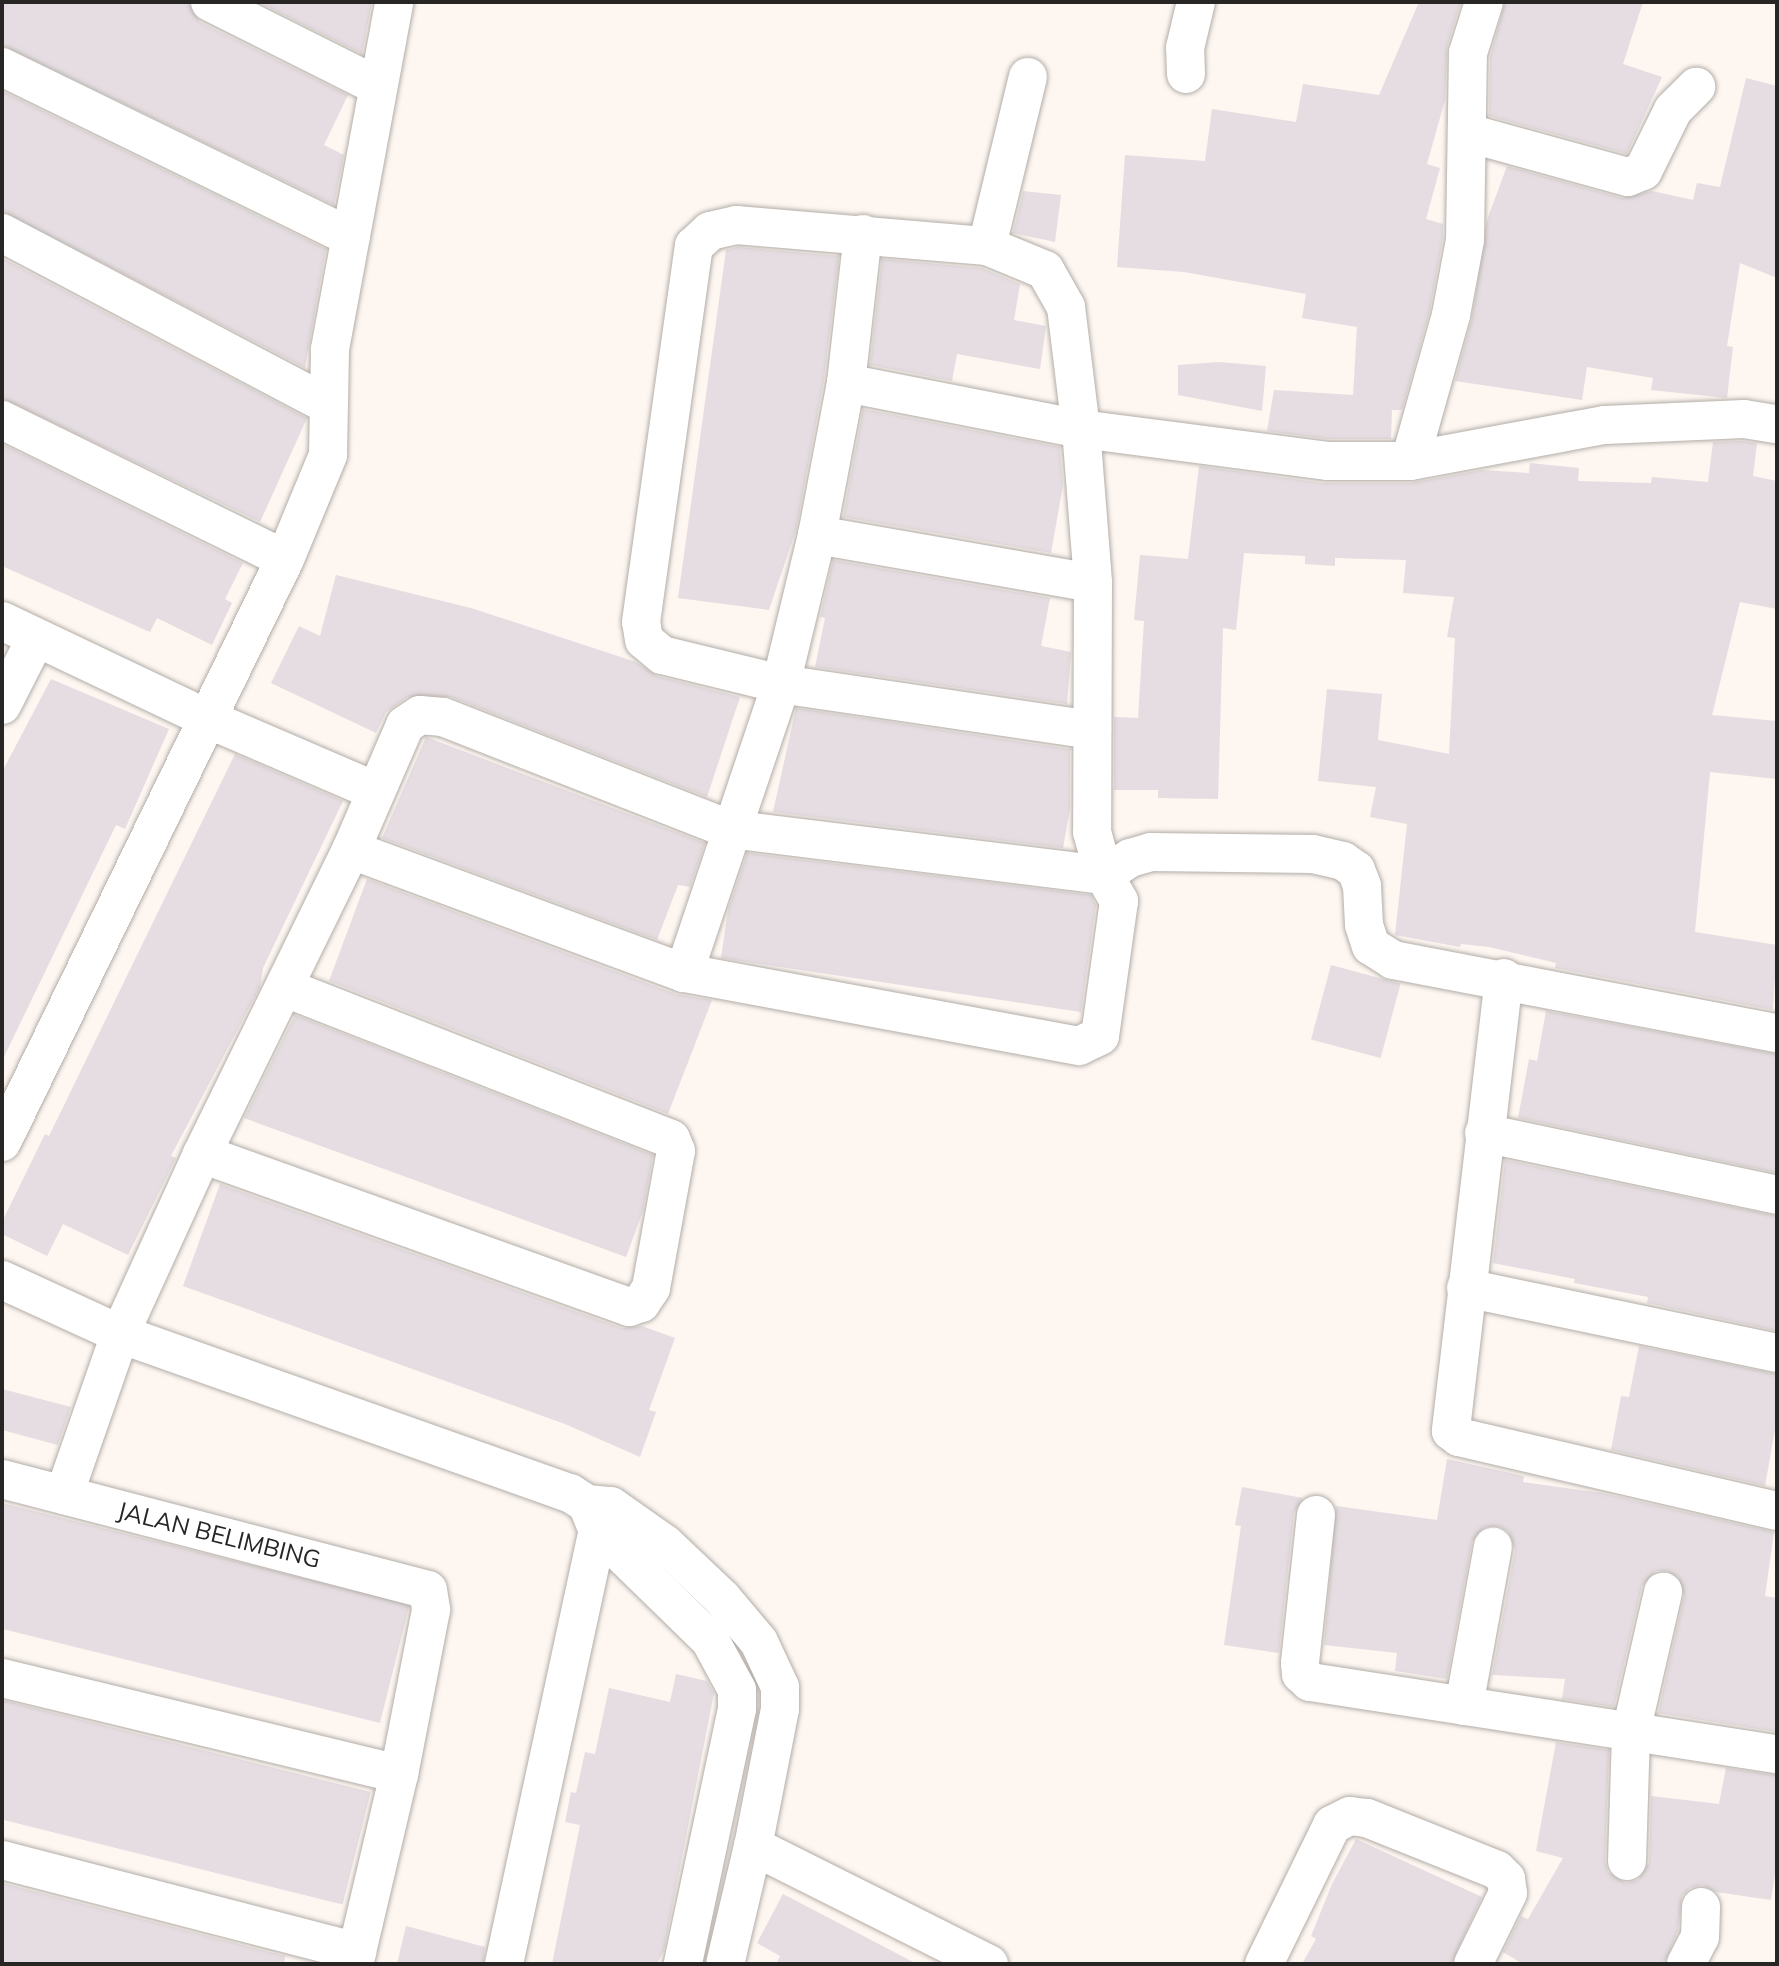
<!DOCTYPE html>
<style>
body{margin:0}
#map{position:relative;width:1779px;height:1966px;overflow:hidden;background:#fdf6f1;font-family:Mulish,sans-serif}
div>[style]{position:absolute}
[style*='--x']{left:calc(var(--x)*1px);top:calc(var(--y)*1px);width:calc(var(--w)*1px);rotate:calc(var(--a)*1deg)}
.building>*{inset:0;background:#e5dde1;transform-origin:0 0}
.roads{filter:drop-shadow(0 0 2px #b3ada8) drop-shadow(0 0 2px #b3ada8)}
.street>*{height:38px;margin:-19px;padding:0 19px;transform-origin:19px;border-radius:19px;background:#fff}
span{translate:-50% -50%;white-space:nowrap;text-align:center;line-height:1.15;-webkit-text-stroke:6px #fff;paint-order:stroke}
.street-label{font-size:24px;color:#282624}
.frame{position:absolute;inset:0;border:4px solid #282624;pointer-events:none}
</style>
<div id="map">
<div class="building">
<i style="clip-path:polygon(2px 2px,188px 2px,200px 22px,348px 95px,324px 145px,344px 155px,334px 205px,2px 45px)"></i>
<i style="clip-path:polygon(258px 2px,372px 2px,362px 54px)"></i>
<i style="clip-path:polygon(1419px 2px,1461px 2px,1447px 47px,1445px 100px,1427px 164px,1440px 168px,1426px 219px,1443px 224px,1443px 238px,1430px 310px,1402px 410px,1392px 410px,1391px 439px,1328px 439px,1267px 431px,1274px 390px,1353px 395px,1357px 327px,1302px 318px,1306px 294px,1184px 272px,1117px 267px,1125px 155px,1205px 161px,1212px 109px,1296px 122px,1303px 84px,1379px 95px)"></i>
<i style="clip-path:polygon(1505px 2px,1643px 2px,1623px 64px,1662px 77px,1627px 154px,1489px 116px,1490px 57px)"></i>
<i style="clip-path:polygon(1746px 78px,1777px 86px,1777px 278px,1740px 263px,1727px 346px,1733px 347px,1727px 398px,1651px 390px,1653px 378px,1587px 367px,1582px 400px,1455px 381px,1472px 319px,1487px 220px,1507px 166px,1622px 198px,1652px 191px,1693px 200px,1697px 183px,1720px 187px)"></i>
<i style="clip-path:polygon(2px 91px,326px 249px,305px 368px,2px 211px)"></i>
<i style="clip-path:polygon(1023px 191px,1061px 195px,1055px 242px,1013px 233px)"></i>
<i style="clip-path:polygon(738px 247px,839px 256px,824px 380px,796px 530px,769px 610px,678px 598px,726px 250px)"></i>
<i style="clip-path:polygon(2px 258px,307px 418px,260px 522px,2px 398px)"></i>
<i style="clip-path:polygon(882px 259px,982px 268px,1020px 284px,1014px 320px,1046px 326px,1040px 369px,957px 354px,952px 381px,870px 365px)"></i>
<i style="clip-path:polygon(1219px 362px,1266px 366px,1262px 411px,1178px 395px,1178px 365px)"></i>
<i style="clip-path:polygon(863px 409px,1060px 447px,1063px 485px,1051px 553px,843px 517px)"></i>
<i style="clip-path:polygon(1743px 441px,1757px 443px,1753px 476px,1777px 481px,1777px 609px,1740px 602px,1712px 715px,1777px 721px,1777px 779px,1710px 772px,1695px 932px,1777px 945px,1773px 1010px,1555px 968px,1556px 963px,1489px 947px,1461px 944px,1460px 947px,1395px 935px,1407px 824px,1370px 817px,1376px 787px,1318px 781px,1327px 689px,1382px 694px,1378px 740px,1449px 754px,1455px 638px,1447px 637px,1454px 597px,1403px 593px,1406px 560px,1335px 558px,1335px 566px,1305px 564px,1305px 556px,1244px 553px,1236px 630px,1223px 628px,1218px 799px,1158px 798px,1158px 790px,1114px 790px,1114px 717px,1138px 718px,1144px 621px,1134px 620px,1140px 555px,1188px 559px,1199px 466px,1324px 483px,1410px 483px,1482px 470px,1529px 473px,1530px 463px,1579px 468px,1578px 481px,1651px 483px,1652px 477px,1708px 482px,1713px 442px)"></i>
<i style="clip-path:polygon(2px 444px,243px 563px,225px 599px,232px 603px,212px 645px,157px 618px,150px 632px,2px 566px)"></i>
<i style="clip-path:polygon(833px 560px,1050px 598px,1041px 646px,1071px 652px,1067px 704px,815px 667px,825px 618px,820px 617px)"></i>
<i style="clip-path:polygon(336px 575px,471px 608px,636px 662px,657px 676px,740px 697px,707px 797px,451px 697px,408px 697px,386px 712px,376px 733px,271px 683px,299px 626px,320px 636px)"></i>
<i style="clip-path:polygon(51px 679px,169px 729px,125px 829px,116px 825px,2px 1061px,2px 772px)"></i>
<i style="clip-path:polygon(796px 708px,1070px 749px,1070px 809px,1063px 848px,773px 812px)"></i>
<i style="clip-path:polygon(426px 737px,705px 843px,690px 887px,678px 885px,657px 940px,382px 838px)"></i>
<i style="clip-path:polygon(235px 754px,343px 801px,263px 968px,260px 987px,171px 1156px,176px 1158px,128px 1255px,63px 1224px,47px 1256px,2px 1234px,2px 1222px,45px 1134px,49px 1136px)"></i>
<i style="clip-path:polygon(747px 853px,1091px 895px,1096px 905px,1081px 1012px,721px 958px,728px 910px)"></i>
<i style="clip-path:polygon(367px 879px,676px 994px,712px 1000px,668px 1114px,329px 981px)"></i>
<i style="left:1331px;top:965px;width:72px;height:77px;rotate:15deg"></i>
<i style="clip-path:polygon(1546px 1011px,1777px 1054px,1777px 1173px,1518px 1118px,1529px 1059px,1537px 1061px)"></i>
<i style="clip-path:polygon(295px 1015px,653px 1155px,643px 1211px,626px 1257px,244px 1118px)"></i>
<i style="clip-path:polygon(1505px 1160px,1777px 1216px,1777px 1331px,1647px 1303px,1648px 1297px,1574px 1283px,1575px 1279px,1493px 1263px)"></i>
<i style="clip-path:polygon(220px 1184px,622px 1328px,642px 1326px,675px 1338px,649px 1410px,656px 1412px,640px 1457px,565px 1424px,183px 1286px)"></i>
<i style="clip-path:polygon(1639px 1346px,1777px 1374px,1777px 1418px,1765px 1486px,1611px 1450px,1621px 1396px,1629px 1397px)"></i>
<i style="clip-path:polygon(2px 1389px,71px 1407px,58px 1445px,2px 1430px)"></i>
<i style="clip-path:polygon(1447px 1459px,1524px 1476px,1523px 1482px,1602px 1493px,1774px 1532px,1765px 1596px,1777px 1598px,1777px 1732px,1658px 1713px,1684px 1596px,1678px 1577px,1667px 1571px,1656px 1571px,1642px 1586px,1614px 1707px,1562px 1699px,1565px 1679px,1492px 1675px,1515px 1550px,1508px 1531px,1498px 1526px,1485px 1527px,1472px 1542px,1447px 1679px,1395px 1671px,1397px 1653px,1324px 1645px,1336px 1506px,1437px 1520px)"></i>
<i style="clip-path:polygon(1242px 1487px,1303px 1498px,1294px 1513px,1279px 1653px,1224px 1645px,1241px 1526px,1235px 1525px)"></i>
<i style="left:2px;top:1503px;width:420px;height:122px;rotate:14deg"></i>
<i style="clip-path:polygon(676px 1674px,707px 1681px,714px 1693px,664px 1950px,657px 1964px,552px 1964px,580px 1825px,565px 1822px,571px 1792px,576px 1793px,585px 1752px,595px 1754px,609px 1688px,670px 1702px)"></i>
<i style="left:2px;top:1700px;width:380px;height:116px;rotate:14deg"></i>
<i style="clip-path:polygon(1556px 1742px,1609px 1750px,1605px 1861px,1608px 1872px,1626px 1883px,1638px 1880px,1649px 1862px,1651px 1796px,1719px 1804px,1726px 1768px,1777px 1775px,1777px 1862px,1771px 1900px,1716px 1892px,1702px 1885px,1690px 1888px,1682px 1896px,1678px 1931px,1664px 1964px,1523px 1964px,1503px 1952px,1521px 1916px,1528px 1919px,1563px 1858px,1536px 1851px)"></i>
<i style="clip-path:polygon(1356px 1839px,1482px 1897px,1451px 1964px,1302px 1964px,1316px 1939px,1311px 1936px,1332px 1884px)"></i>
<i style="clip-path:polygon(2px 1883px,285px 1956px,284px 1964px,2px 1964px)"></i>
<i style="clip-path:polygon(783px 1894px,917px 1964px,776px 1964px,780px 1956px,757px 1943px)"></i>
<i style="clip-path:polygon(406px 1926px,485px 1947px,483px 1964px,397px 1964px)"></i>
</div>
<div class="roads">
<div class="street">
<i style="--x:210;--y:2;--w:188;--a:26.6"></i>
<i style="--x:2;--y:67;--w:388;--a:26"></i>
<i style="--x:1186;--y:74;--w:26;--a:-92"></i>
<i style="--x:1185;--y:48;--w:47;--a:-76.6"></i>
<i style="--x:1468;--y:133;--w:166;--a:15.4"></i>
<i style="--x:1628;--y:177;--w:16;--a:-22"></i>
<i style="--x:1643;--y:171;--w:68;--a:-63.8"></i>
<i style="--x:1673;--y:110;--w:33;--a:-45"></i>
<i style="--x:2;--y:233;--w:367;--a:27.8"></i>
<i style="--x:987;--y:246;--w:174;--a:-76.4"></i>
<i style="--x:846;--y:383;--w:239;--a:11.1"></i>
<i style="--x:1081;--y:429;--w:248;--a:7.4"></i>
<i style="--x:1327;--y:461;--w:83;--a:0"></i>
<i style="--x:1410;--y:461;--w:198;--a:-10.5"></i>
<i style="--x:1605;--y:425;--w:139;--a:-2.5"></i>
<i style="--x:1744;--y:419;--w:33;--a:9"></i>
<i style="--x:2;--y:420;--w:315;--a:26.2"></i>
<i style="--x:1410;--y:461;--w:152;--a:-74.3"></i>
<i style="--x:1451;--y:315;--w:76;--a:-79.4"></i>
<i style="--x:1465;--y:240;--w:187;--a:-89.1"></i>
<i style="--x:1468;--y:53;--w:53;--a:-72.6"></i>
<i style="--x:817;--y:535;--w:280;--a:9.9"></i>
<i style="--x:2;--y:621;--w:228;--a:25.4"></i>
<i style="--x:208;--y:719;--w:182;--a:23.3"></i>
<i style="--x:2;--y:705;--w:75;--a:-63.1"></i>
<i style="--x:1092;--y:730;--w:314;--a:-171.6"></i>
<i style="--x:781;--y:684;--w:122;--a:-166.3"></i>
<i style="--x:662;--y:655;--w:23;--a:-140"></i>
<i style="--x:644;--y:640;--w:18;--a:-99"></i>
<i style="--x:641;--y:622;--w:380;--a:-82"></i>
<i style="--x:694;--y:246;--w:22;--a:-43"></i>
<i style="--x:710;--y:231;--w:27;--a:-13"></i>
<i style="--x:736;--y:225;--w:252;--a:4.8"></i>
<i style="--x:987;--y:246;--w:63;--a:22.5"></i>
<i style="--x:1045;--y:270;--w:43;--a:60.4"></i>
<i style="--x:1066;--y:307;--w:123;--a:83"></i>
<i style="--x:1081;--y:429;--w:154;--a:85.5"></i>
<i style="--x:1093;--y:583;--w:249;--a:90.2"></i>
<i style="--x:1092;--y:832;--w:45;--a:74.4"></i>
<i style="--x:1104;--y:875;--w:31;--a:-33"></i>
<i style="--x:1130;--y:858;--w:22;--a:-16"></i>
<i style="--x:1151;--y:852;--w:162;--a:0.7"></i>
<i style="--x:1313;--y:854;--w:31;--a:13"></i>
<i style="--x:1343;--y:861;--w:16;--a:35"></i>
<i style="--x:1356;--y:870;--w:17;--a:69"></i>
<i style="--x:1362;--y:886;--w:39;--a:87"></i>
<i style="--x:1364;--y:925;--w:22;--a:72"></i>
<i style="--x:1371;--y:946;--w:26;--a:32"></i>
<i style="--x:1393;--y:960;--w:391;--a:10.8"></i>
<i style="--x:684;--y:973;--w:305;--a:-71.4"></i>
<i style="--x:781;--y:684;--w:153;--a:-76.4"></i>
<i style="--x:817;--y:535;--w:155;--a:-79.2"></i>
<i style="--x:846;--y:383;--w:150;--a:-83.5"></i>
<i style="--x:1504;--y:978;--w:456;--a:96.7"></i>
<i style="--x:1451;--y:1431;--w:10;--a:37"></i>
<i style="--x:1459;--y:1437;--w:326;--a:13.1"></i>
<i style="--x:1484;--y:1133;--w:299;--a:11.9"></i>
<i style="--x:2;--y:1142;--w:648;--a:-64.11"></i>
<i style="--x:285;--y:559;--w:113;--a:-67.5"></i>
<i style="--x:328;--y:455;--w:106;--a:-88.9"></i>
<i style="--x:330;--y:349;--w:353;--a:-79.5"></i>
<i style="--x:202;--y:1154;--w:454;--a:19.7"></i>
<i style="--x:629;--y:1307;--w:13;--a:-18"></i>
<i style="--x:641;--y:1303;--w:18;--a:-56"></i>
<i style="--x:651;--y:1288;--w:139;--a:-79.7"></i>
<i style="--x:676;--y:1151;--w:13;--a:-113"></i>
<i style="--x:671;--y:1139;--w:414;--a:-158.6"></i>
<i style="--x:2;--y:1280;--w:130;--a:24.6"></i>
<i style="--x:120;--y:1334;--w:477;--a:19.5"></i>
<i style="--x:570;--y:1493;--w:20;--a:33"></i>
<i style="--x:587;--y:1504;--w:24;--a:5"></i>
<i style="--x:611;--y:1506;--w:66;--a:35.1"></i>
<i style="--x:665;--y:1544;--w:79;--a:43.5"></i>
<i style="--x:722;--y:1598;--w:57;--a:49.9"></i>
<i style="--x:759;--y:1642;--w:50;--a:65"></i>
<i style="--x:780;--y:1687;--w:22;--a:90"></i>
<i style="--x:780;--y:1709;--w:140;--a:101.1"></i>
<i style="--x:753;--y:1846;--w:121;--a:103.3"></i>
<i style="--x:1466;--y:1288;--w:318;--a:11.8"></i>
<i style="--x:2;--y:1479;--w:440;--a:14.6"></i>
<i style="--x:428;--y:1590;--w:20;--a:81"></i>
<i style="--x:431;--y:1610;--w:167;--a:101"></i>
<i style="--x:399;--y:1774;--w:195;--a:103.3"></i>
<i style="--x:64;--y:1495;--w:170;--a:-70.8"></i>
<i style="--x:120;--y:1334;--w:198;--a:-65.5"></i>
<i style="--x:202;--y:1154;--w:339;--a:-63.9"></i>
<i style="--x:351;--y:850;--w:136;--a:-66.6"></i>
<i style="--x:405;--y:725;--w:18;--a:-34"></i>
<i style="--x:420;--y:715;--w:23;--a:5"></i>
<i style="--x:443;--y:717;--w:307;--a:21.4"></i>
<i style="--x:729;--y:829;--w:378;--a:7"></i>
<i style="--x:1104;--y:875;--w:30;--a:60"></i>
<i style="--x:1119;--y:901;--w:136;--a:98"></i>
<i style="--x:1100;--y:1036;--w:23;--a:155"></i>
<i style="--x:1079;--y:1046;--w:402;--a:-169.5"></i>
<i style="--x:684;--y:973;--w:355;--a:-159.7"></i>
<i style="--x:587;--y:1504;--w:29;--a:68"></i>
<i style="--x:598;--y:1531;--w:156;--a:44.2"></i>
<i style="--x:710;--y:1640;--w:57;--a:61.6"></i>
<i style="--x:737;--y:1690;--w:19;--a:90"></i>
<i style="--x:737;--y:1709;--w:261;--a:102"></i>
<i style="--x:1316;--y:1515;--w:149;--a:96.2"></i>
<i style="--x:1300;--y:1663;--w:11;--a:85"></i>
<i style="--x:1301;--y:1674;--w:12;--a:42"></i>
<i style="--x:1310;--y:1682;--w:473;--a:8.8"></i>
<i style="--x:2;--y:1678;--w:408;--a:13.6"></i>
<i style="--x:1464;--y:1706;--w:162;--a:-79.7"></i>
<i style="--x:753;--y:1846;--w:264;--a:26.6"></i>
<i style="--x:2;--y:1860;--w:367;--a:14.5"></i>
<i style="--x:1627;--y:1861;--w:129;--a:-88.2"></i>
<i style="--x:1631;--y:1732;--w:144;--a:-77.1"></i>
<i style="--x:504;--y:1964;--w:443;--a:-77.8"></i>
<i style="--x:598;--y:1531;--w:20;--a:-63"></i>
<i style="--x:1264;--y:1964;--w:155;--a:-63.9"></i>
<i style="--x:1332;--y:1825;--w:20;--a:-27"></i>
<i style="--x:1350;--y:1816;--w:17;--a:7"></i>
<i style="--x:1367;--y:1818;--w:140;--a:21.8"></i>
<i style="--x:1497;--y:1870;--w:13;--a:45"></i>
<i style="--x:1506;--y:1879;--w:14;--a:82"></i>
<i style="--x:1508;--y:1893;--w:79;--a:116.2"></i>
<i style="--x:1686;--y:1964;--w:30;--a:-63"></i>
<i style="--x:1700;--y:1937;--w:30;--a:-88"></i>
</div>
</div>
<div class="street-label">
<span style="left:219px;top:1535px;rotate:14deg">JALAN BELIMBING</span>
</div>
<div class="frame"></div>
</div>
